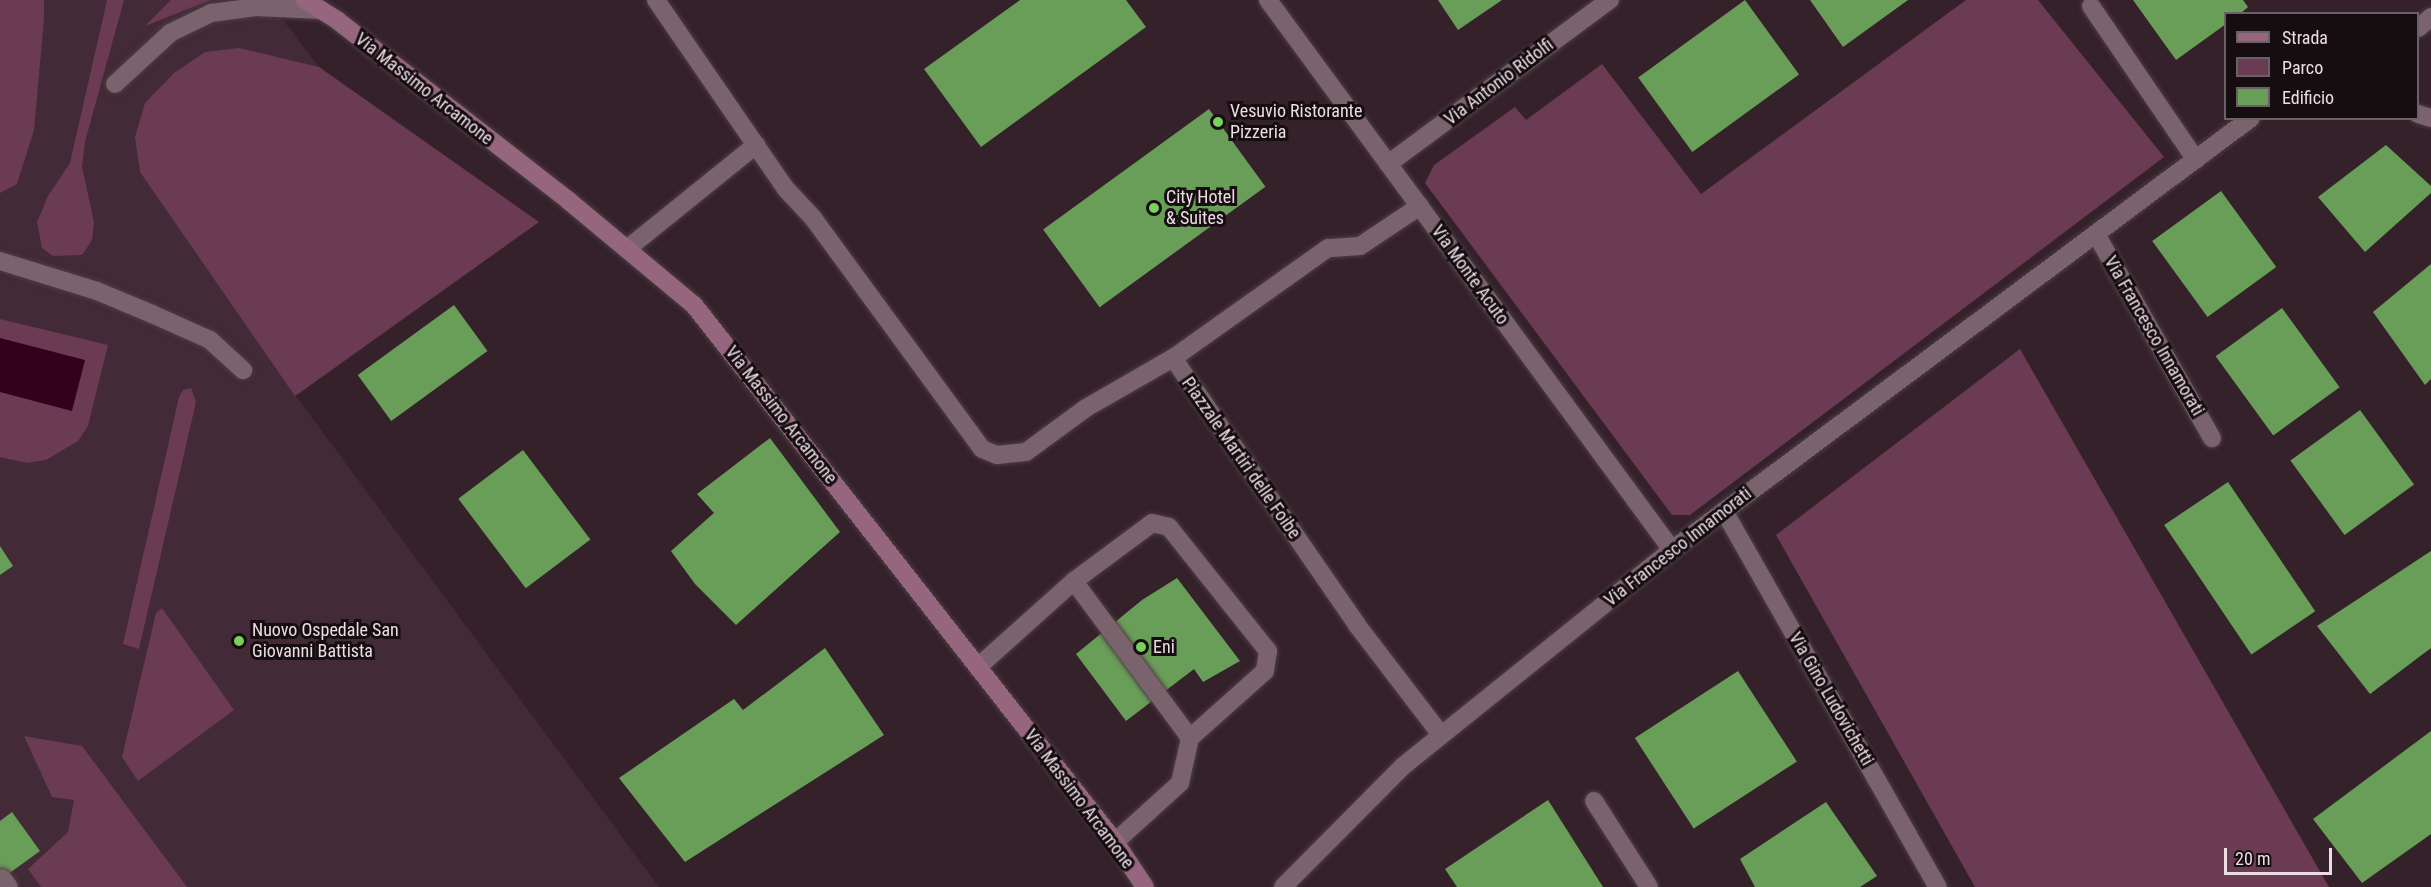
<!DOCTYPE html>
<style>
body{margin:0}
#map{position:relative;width:2431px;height:887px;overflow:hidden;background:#34212a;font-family:"Roboto Condensed",sans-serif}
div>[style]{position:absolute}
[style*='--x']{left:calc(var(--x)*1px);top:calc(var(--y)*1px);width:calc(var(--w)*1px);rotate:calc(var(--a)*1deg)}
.built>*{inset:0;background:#422a36}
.green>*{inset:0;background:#6a3b52}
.water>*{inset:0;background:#33001e}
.building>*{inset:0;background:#699e58;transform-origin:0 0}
.roads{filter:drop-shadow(0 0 2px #4d3d44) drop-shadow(0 0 2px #4d3d44)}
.lane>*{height:18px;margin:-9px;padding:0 9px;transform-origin:9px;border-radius:9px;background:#7a636d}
.street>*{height:18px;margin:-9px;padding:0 9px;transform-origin:9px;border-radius:9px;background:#7a636d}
.secondary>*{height:18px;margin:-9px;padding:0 9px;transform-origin:9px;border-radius:9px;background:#95667d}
.dots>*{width:16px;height:16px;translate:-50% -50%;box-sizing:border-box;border:3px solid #160d11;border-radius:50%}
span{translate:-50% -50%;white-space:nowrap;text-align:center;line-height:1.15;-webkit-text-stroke:6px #160d11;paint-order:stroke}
.street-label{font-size:18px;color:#ebdde3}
.poi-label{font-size:18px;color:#ebdde3}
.left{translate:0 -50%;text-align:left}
.legend{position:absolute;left:2224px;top:12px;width:195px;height:108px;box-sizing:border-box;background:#160d11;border:2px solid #6b6065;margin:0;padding:8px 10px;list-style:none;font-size:18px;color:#ebdde3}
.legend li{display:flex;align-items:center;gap:12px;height:30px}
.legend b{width:30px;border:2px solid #6b6065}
.scale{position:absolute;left:2224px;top:848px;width:108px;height:27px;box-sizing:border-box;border:3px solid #ebdde3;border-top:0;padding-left:8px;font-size:18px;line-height:21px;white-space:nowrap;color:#ebdde3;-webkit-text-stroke:4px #160d11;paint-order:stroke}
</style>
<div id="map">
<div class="built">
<i style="clip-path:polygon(0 0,268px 0,319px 67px,539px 222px,296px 396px,659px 887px,0 887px)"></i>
</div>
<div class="green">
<i style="clip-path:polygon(0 0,44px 0,44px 19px,34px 130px,17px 184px,0 193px)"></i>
<i style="clip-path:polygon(107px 0,124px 0,85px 142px,82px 167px,94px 222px,92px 240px,82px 255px,53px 256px,42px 248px,37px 222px,48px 196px,70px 163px)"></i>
<i style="clip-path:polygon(171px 0,211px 0,145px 26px)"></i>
<i style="clip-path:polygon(1966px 0,2038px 0,2164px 157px,1690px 515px,1672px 515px,1425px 183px,1434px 165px,1515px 107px,1526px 120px,1602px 64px,1701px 194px)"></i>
<i style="clip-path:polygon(239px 48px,319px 67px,539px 222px,295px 396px,140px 172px,135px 137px,145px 103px,174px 73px,205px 52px)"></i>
<i style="clip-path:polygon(0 319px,108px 345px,88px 426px,78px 441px,46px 460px,27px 463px,0 457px)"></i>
<i style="clip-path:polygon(2020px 349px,2329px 887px,1975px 887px,1776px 535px)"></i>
<i style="clip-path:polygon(191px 388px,196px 402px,139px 649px,123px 644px,179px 397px,183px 390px)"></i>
<i style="clip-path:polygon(162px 608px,234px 710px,138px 781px,122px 757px,156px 613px)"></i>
<i style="clip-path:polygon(24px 736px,82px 746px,187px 887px,41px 887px,28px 869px,68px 832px,74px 800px,52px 797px)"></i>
</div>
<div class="water">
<i style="clip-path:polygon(0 338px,85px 360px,72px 411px,0 392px)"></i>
</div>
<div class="building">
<i style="clip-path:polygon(1020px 0,1126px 0,1146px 27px,981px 147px,924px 69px)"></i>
<i style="clip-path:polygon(1438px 0,1502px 0,1458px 30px)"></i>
<i style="left:1745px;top:0;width:92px;height:132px;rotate:54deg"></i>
<i style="clip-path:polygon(1810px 0,1908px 0,1843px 47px)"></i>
<i style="clip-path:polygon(2133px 0,2243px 0,2248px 7px,2240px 14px,2226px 14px,2226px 24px,2176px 60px)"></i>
<i style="left:1209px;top:109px;width:96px;height:205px;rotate:54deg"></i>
<i style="clip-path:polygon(2386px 145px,2431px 186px,2431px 193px,2365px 252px,2318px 197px)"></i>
<i style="left:2221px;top:191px;width:94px;height:85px;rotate:54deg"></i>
<i style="clip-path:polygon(2431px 264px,2431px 379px,2425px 385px,2373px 312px)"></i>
<i style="left:454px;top:305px;width:57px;height:119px;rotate:54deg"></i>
<i style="left:2282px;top:308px;width:98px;height:82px;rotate:54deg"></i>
<i style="left:2360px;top:410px;width:92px;height:86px;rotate:54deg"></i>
<i style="clip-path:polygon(770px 438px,840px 532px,736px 625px,695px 584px,671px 551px,714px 513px,697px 494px)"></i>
<i style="left:523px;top:450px;width:112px;height:81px;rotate:53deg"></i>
<i style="left:2228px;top:482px;width:156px;height:77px;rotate:56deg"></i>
<i style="clip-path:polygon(0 546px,13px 566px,0 575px)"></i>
<i style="clip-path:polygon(2431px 551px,2431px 648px,2370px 694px,2317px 626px)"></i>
<i style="clip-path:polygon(1177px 578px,1240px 661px,1203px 682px,1194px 669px,1126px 721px,1076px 654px,1142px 600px)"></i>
<i style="clip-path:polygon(825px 648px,884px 735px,685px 862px,619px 778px,734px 699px,743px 710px)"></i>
<i style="left:1738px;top:671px;width:108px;height:123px;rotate:57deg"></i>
<i style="clip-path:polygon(2431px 731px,2431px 834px,2362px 883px,2313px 819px)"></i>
<i style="clip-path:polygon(1548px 800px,1603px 887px,1457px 887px,1445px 869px)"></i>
<i style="clip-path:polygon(1826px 802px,1877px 876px,1860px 887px,1755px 887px,1740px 859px)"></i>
<i style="clip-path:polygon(12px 812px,40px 851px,0 880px,0 821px)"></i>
</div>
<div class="roads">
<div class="lane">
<i style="--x:656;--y:0;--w:229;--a:55.5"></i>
<i style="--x:786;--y:189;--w:40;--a:47"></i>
<i style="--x:813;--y:218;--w:286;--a:53.8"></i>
<i style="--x:982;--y:449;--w:16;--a:22"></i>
<i style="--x:997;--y:455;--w:29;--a:-6"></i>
<i style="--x:1026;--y:452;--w:74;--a:-36.3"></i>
<i style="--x:1086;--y:408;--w:100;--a:-29.9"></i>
<i style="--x:2091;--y:6;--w:186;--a:55.7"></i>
<i style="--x:2418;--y:28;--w:17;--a:-40"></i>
<i style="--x:115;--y:84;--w:75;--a:-42.8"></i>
<i style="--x:170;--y:33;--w:46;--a:-26"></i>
<i style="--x:211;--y:13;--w:45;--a:-7.6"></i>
<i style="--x:256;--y:7;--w:65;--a:2.6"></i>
<i style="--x:1420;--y:206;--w:72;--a:146.3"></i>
<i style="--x:1360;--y:246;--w:32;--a:176"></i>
<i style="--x:1328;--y:248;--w:190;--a:144.6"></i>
<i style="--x:1173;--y:358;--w:324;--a:55.4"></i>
<i style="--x:1357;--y:625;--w:138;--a:52.6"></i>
<i style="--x:627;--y:249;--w:166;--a:-38.9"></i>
<i style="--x:0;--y:261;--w:102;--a:17.2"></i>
<i style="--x:97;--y:291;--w:60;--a:22.7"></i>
<i style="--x:152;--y:314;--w:64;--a:24.1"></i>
<i style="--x:210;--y:340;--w:45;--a:42.3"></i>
<i style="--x:978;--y:667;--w:129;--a:-41.9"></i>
<i style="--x:1074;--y:581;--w:97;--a:-36.6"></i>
<i style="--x:1152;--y:523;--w:17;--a:13"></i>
<i style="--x:1169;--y:527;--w:159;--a:51.4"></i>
<i style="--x:1268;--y:651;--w:20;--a:99"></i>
<i style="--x:1265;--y:671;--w:101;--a:138.2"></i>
<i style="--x:1190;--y:738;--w:195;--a:-126.5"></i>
<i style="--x:1115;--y:842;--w:88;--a:-42.2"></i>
<i style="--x:1180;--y:783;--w:46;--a:-77.5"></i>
<i style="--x:2;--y:878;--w:11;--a:52"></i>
</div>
<div class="street">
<i style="--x:1268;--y:0;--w:682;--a:53.7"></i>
<i style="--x:2418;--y:114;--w:14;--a:17"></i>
<i style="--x:1388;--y:164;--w:276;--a:-36.5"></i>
<i style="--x:2096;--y:234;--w:235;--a:60.4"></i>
<i style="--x:1724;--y:511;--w:433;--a:60.4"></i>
<i style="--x:1594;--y:801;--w:102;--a:57.4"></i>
<i style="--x:1283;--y:887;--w:170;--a:-45.2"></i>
<i style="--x:1403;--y:766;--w:345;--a:-38.8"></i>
<i style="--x:1672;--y:550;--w:722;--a:-36.73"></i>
</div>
<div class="secondary">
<i style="--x:305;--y:0;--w:39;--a:32"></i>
<i style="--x:338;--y:21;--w:293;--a:37.9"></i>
<i style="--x:569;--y:201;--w:163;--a:39.8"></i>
<i style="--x:694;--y:305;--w:682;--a:51.9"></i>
<i style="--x:1115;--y:842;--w:54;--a:56.3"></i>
</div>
</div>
<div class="dots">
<i style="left:1218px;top:122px;background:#78d259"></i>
<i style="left:1154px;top:208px;background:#78d259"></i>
<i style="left:239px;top:641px;background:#78d259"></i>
<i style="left:1141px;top:647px;background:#78d259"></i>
</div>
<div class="street-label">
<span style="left:1499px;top:82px;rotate:-37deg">Via Antonio Ridolfi</span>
<span style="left:424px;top:89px;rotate:38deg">Via Massimo Arcamone</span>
<span style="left:1470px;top:275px;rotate:54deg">Via Monte Acuto</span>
<span style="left:2154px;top:336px;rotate:60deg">Via Francesco Innamorati</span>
<span style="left:781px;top:415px;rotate:52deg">Via Massimo Arcamone</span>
<span style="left:1241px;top:458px;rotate:55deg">Piazzale Martiri delle Foibe</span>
<span style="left:1678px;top:547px;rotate:-38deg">Via Francesco Innamorati</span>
<span style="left:1831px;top:699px;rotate:60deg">Via Gino Ludovichetti</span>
<span style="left:1079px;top:799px;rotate:53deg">Via Massimo Arcamone</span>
</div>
<div class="poi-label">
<span class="left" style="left:1230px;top:122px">Vesuvio Ristorante<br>Pizzeria</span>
<span class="left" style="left:1166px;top:208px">City Hotel<br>&amp; Suites</span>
<span class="left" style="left:252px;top:641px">Nuovo Ospedale San<br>Giovanni Battista</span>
<span class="left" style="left:1153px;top:647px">Eni</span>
</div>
<ul class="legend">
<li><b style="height:8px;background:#95667d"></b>Strada</li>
<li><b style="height:16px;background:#6a3b52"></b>Parco</li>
<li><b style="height:16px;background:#699e58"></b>Edificio</li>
</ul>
<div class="scale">20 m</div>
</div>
